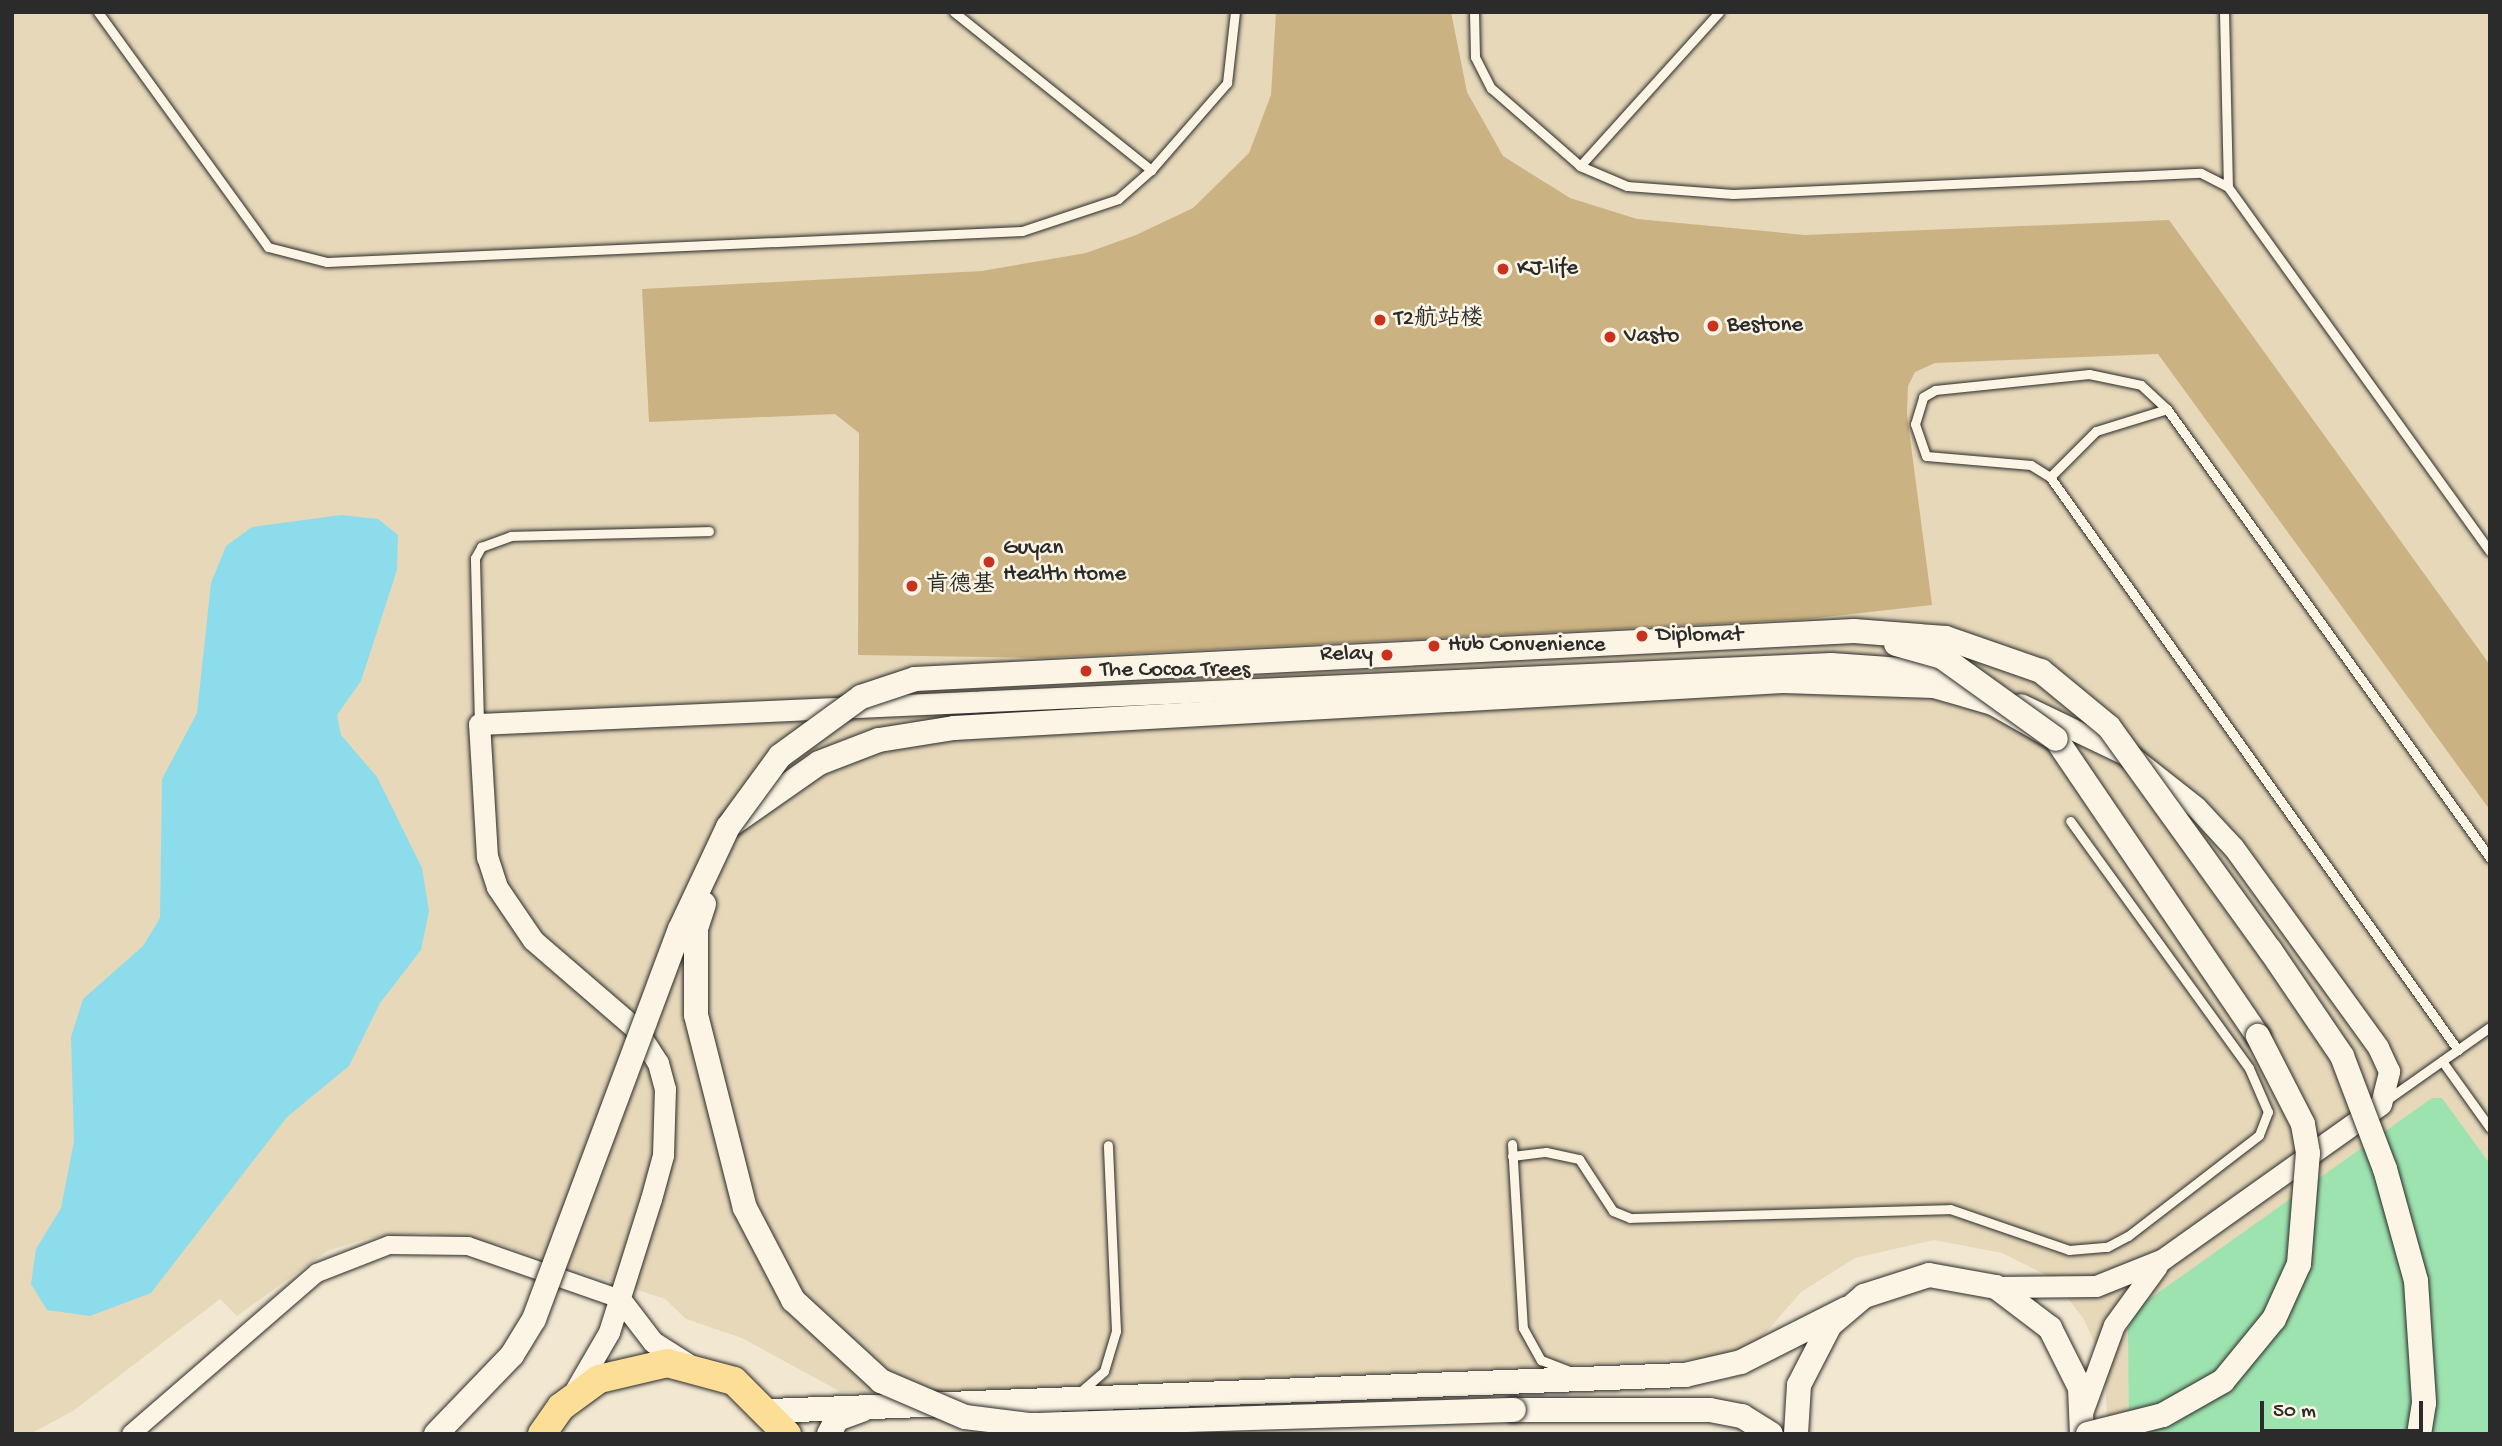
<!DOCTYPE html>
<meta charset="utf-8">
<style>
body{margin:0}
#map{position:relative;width:2502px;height:1446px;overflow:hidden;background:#f2e8d1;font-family:"Gochi Hand","LXGW WenKai TC",sans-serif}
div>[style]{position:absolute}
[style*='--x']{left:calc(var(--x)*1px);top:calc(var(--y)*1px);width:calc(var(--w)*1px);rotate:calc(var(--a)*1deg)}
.built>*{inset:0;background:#e6d8b9}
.green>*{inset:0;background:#9de3af}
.water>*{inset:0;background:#8ddceb}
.building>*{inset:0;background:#cbb282}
.roads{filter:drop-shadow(0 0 2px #2b2b2b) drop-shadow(0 0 2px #2b2b2b)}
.service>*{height:9px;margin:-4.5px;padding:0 4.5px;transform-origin:4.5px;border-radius:4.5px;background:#fcf5e5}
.minor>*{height:18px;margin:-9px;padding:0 9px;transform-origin:9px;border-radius:9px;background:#fcf5e5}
.tertiary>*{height:21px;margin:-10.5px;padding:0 10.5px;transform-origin:10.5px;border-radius:10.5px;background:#fcf5e5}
.secondary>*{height:24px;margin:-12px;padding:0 12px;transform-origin:12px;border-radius:12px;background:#fcf5e5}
.primary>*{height:28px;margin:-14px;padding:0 14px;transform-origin:14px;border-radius:14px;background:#fdde96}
.bridges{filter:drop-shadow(0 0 2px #2b2b2b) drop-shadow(0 0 2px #2b2b2b)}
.secondary-bridge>*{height:24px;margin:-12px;padding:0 12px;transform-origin:12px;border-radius:12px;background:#fcf5e5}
.dots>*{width:19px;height:19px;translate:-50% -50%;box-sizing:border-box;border:4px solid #fcf5e5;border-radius:50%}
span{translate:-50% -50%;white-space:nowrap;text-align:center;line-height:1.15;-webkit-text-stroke:5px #fcf5e5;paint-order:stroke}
.poi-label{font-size:23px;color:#2b2b2b}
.left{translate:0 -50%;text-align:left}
.right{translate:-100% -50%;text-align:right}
.frame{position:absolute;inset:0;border:14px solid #2b2b2b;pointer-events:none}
.scale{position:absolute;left:2260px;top:1401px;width:163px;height:32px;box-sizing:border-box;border:4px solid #2b2b2b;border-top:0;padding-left:9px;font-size:21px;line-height:24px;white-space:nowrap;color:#2b2b2b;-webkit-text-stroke:5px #fcf5e5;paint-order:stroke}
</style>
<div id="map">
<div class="built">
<i style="clip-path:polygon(12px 12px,2490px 12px,2490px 1434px,2108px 1434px,2104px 1362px,2083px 1318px,2052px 1278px,2002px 1253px,1934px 1240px,1855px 1258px,1801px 1292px,1761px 1338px,1738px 1352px,1701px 1359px,935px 1394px,841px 1392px,742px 1338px,686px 1319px,665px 1299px,505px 1246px,425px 1233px,369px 1238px,327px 1251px,237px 1316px,220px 1299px,73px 1411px,30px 1434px,12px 1434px)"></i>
</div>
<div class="green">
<i style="clip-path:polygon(2432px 1098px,2442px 1098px,2490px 1164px,2490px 1434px,2129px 1434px,2128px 1328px,2141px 1305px)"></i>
</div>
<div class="water">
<i style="clip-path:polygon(341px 515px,378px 519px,398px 535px,397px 570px,361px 681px,337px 715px,341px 735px,377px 777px,422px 868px,429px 911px,421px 950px,380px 1003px,349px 1066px,287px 1117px,151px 1293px,90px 1316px,47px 1310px,31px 1284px,36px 1249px,61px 1208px,74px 1141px,71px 1037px,83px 999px,143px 946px,160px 918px,162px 779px,197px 713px,211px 583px,226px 546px,252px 527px)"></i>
</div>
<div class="building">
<i style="clip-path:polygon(1276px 12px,1451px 12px,1467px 92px,1503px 156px,1570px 198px,1637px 219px,1805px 235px,2169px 220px,2490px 665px,2490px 810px,2158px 354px,1935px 363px,1915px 372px,1908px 386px,1907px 415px,1932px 605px,1807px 619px,1042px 658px,858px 655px,859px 433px,835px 414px,649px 422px,642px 289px,982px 271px,1086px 253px,1136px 235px,1193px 208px,1249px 153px,1271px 95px)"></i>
</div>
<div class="roads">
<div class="service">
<i style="--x:98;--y:12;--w:290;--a:54.1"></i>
<i style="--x:268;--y:247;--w:61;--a:14.3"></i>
<i style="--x:327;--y:262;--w:696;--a:-2.55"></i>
<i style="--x:1022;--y:231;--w:101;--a:-18.4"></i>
<i style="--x:1118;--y:199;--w:44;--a:-41.3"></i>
<i style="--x:1151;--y:170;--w:116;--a:-48.9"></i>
<i style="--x:1227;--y:83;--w:71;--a:-83.6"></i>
<i style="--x:954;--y:12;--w:253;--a:38.7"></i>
<i style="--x:1474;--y:12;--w:45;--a:88.7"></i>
<i style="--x:1475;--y:57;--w:35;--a:63"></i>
<i style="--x:1491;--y:88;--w:118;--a:41.2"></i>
<i style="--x:1580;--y:166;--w:51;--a:23.1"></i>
<i style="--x:1627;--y:186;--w:106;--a:4.3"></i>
<i style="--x:1733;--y:194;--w:468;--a:-2.6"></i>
<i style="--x:2201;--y:173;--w:30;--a:27"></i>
<i style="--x:2228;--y:187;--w:448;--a:54.3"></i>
<i style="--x:2224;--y:12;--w:175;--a:88.7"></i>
<i style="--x:1580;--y:166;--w:207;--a:-47.9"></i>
<i style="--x:2050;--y:477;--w:65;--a:-45"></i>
<i style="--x:2096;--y:431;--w:74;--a:-17.2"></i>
<i style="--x:479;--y:724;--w:166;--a:-91.4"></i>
<i style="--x:475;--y:558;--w:13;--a:-61"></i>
<i style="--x:481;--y:547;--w:32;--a:-20"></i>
<i style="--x:511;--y:536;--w:198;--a:-1.4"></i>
<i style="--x:2458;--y:1050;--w:703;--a:-125.45"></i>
<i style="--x:2050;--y:477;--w:22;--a:-148"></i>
<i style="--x:2031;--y:465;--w:105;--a:-175.1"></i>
<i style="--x:1926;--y:456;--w:34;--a:-109"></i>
<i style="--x:1915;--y:424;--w:28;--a:-73"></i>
<i style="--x:1923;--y:397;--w:14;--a:-30"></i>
<i style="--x:1935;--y:390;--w:155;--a:-5.9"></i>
<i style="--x:2089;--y:374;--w:53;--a:11.9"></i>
<i style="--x:2141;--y:385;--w:35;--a:43"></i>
<i style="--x:2167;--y:409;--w:553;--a:54.27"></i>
<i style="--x:2442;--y:1061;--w:82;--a:54.4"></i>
<i style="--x:2385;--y:1101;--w:128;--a:-35.2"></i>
<i style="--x:1512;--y:1144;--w:184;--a:86.6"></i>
<i style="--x:1523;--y:1328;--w:37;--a:61"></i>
<i style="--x:1541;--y:1360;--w:31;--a:21"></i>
<i style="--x:1512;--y:1156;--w:34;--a:-7"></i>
<i style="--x:1546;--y:1152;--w:34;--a:12"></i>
<i style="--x:1579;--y:1159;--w:62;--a:56.8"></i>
<i style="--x:1613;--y:1211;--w:18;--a:22"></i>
<i style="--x:1630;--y:1218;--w:320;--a:-1.6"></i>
<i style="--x:1950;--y:1209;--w:126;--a:19"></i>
<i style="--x:2069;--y:1250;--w:38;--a:-5"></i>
<i style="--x:2107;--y:1247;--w:24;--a:-28"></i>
<i style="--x:2128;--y:1236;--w:165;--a:-37.6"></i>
<i style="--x:2259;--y:1135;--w:25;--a:-69"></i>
<i style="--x:2268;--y:1112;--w:48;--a:-113.4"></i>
<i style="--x:2249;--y:1068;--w:305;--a:-125.9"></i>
<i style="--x:1079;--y:1393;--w:33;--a:-41"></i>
<i style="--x:1104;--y:1371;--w:42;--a:-73.3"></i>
<i style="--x:1116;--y:1331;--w:186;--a:-92.5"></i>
</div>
<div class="minor">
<i style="--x:131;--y:1434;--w:246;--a:-40.9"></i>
<i style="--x:317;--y:1273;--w:77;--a:-21.3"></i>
<i style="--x:389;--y:1245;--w:79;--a:0.7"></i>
<i style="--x:468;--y:1246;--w:161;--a:19.2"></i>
</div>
<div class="tertiary">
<i style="--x:1996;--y:1287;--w:100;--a:-0.6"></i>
<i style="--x:2096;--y:1286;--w:72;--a:-21.9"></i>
<i style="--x:2163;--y:1259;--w:267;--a:-35.4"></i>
<i style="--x:2381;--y:1104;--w:34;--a:-76"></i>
<i style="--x:2389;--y:1071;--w:26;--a:-115"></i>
<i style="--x:2378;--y:1047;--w:247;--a:-125.9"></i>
<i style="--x:2233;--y:847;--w:54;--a:-132.8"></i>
<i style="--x:2196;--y:807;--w:78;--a:-141.8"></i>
<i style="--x:2135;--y:759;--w:127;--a:-154.4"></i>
<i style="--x:620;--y:1299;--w:54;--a:52.5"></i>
<i style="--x:653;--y:1342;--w:41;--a:32.2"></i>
<i style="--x:576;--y:1389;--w:66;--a:-59.9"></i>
<i style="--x:609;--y:1332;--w:139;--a:-72.5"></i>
<i style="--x:651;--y:1199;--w:46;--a:-74.7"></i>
<i style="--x:663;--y:1155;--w:66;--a:-88.3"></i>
<i style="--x:665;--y:1089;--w:27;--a:-105"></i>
<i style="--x:658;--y:1063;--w:40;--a:-122.9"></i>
<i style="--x:636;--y:1029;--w:136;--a:-139.2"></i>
<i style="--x:533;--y:940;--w:64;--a:-124.2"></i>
<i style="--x:497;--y:887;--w:32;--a:-108"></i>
<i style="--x:487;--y:857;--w:133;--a:-93.4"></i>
<i style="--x:479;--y:724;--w:1353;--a:-2.58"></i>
<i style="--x:1831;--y:663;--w:100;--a:4"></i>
<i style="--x:1931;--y:670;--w:46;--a:19.2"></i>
<i style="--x:2083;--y:1410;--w:90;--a:-70"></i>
<i style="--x:2114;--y:1325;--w:73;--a:-53.9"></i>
</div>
<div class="secondary">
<i style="--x:732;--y:824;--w:106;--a:-35"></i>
<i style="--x:819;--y:763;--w:64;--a:-21"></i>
<i style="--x:879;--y:740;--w:76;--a:-9.1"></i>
<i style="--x:954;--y:728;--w:830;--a:-3.24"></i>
<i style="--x:1783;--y:681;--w:151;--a:1.9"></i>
<i style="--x:1934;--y:686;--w:61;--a:16.1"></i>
<i style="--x:1993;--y:703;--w:73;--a:29.7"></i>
<i style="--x:2056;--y:739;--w:359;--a:55.8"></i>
<i style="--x:1514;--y:1410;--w:196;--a:0"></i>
<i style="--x:1710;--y:1410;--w:33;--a:11"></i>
<i style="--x:1742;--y:1416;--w:34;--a:32"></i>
<i style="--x:771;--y:1411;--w:915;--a:-2.26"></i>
<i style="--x:1685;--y:1375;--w:57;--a:-13.1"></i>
<i style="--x:1741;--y:1362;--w:118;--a:-26.8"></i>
<i style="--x:829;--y:1434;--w:17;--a:-62"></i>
<i style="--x:837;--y:1419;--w:27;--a:-20"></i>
<i style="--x:1796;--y:1434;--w:49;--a:-86.5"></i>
<i style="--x:1799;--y:1385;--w:68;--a:-62.7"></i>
<i style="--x:1830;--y:1325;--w:45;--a:-40.5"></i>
<i style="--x:1864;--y:1296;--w:68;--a:-17.9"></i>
<i style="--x:1929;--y:1275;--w:68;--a:10.2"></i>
<i style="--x:1996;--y:1287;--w:68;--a:37.2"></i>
<i style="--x:2050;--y:1328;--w:67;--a:63.4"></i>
<i style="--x:2080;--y:1388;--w:46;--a:87.5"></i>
</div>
<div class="primary">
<i style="--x:542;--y:1434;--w:33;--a:-55"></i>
<i style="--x:561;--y:1407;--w:47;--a:-36.4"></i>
<i style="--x:599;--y:1379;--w:70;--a:-13.2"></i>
<i style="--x:667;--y:1363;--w:69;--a:15"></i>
<i style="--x:734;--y:1381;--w:75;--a:45"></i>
</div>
</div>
<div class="bridges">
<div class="secondary-bridge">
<i style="--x:1896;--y:644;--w:48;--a:15.8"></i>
<i style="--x:1942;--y:657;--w:140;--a:35.7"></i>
<i style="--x:704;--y:904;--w:26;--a:108"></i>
<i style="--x:696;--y:929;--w:86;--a:90"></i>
<i style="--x:696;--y:1015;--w:199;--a:75.8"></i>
<i style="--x:745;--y:1208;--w:104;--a:62.4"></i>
<i style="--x:793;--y:1300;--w:120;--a:42.6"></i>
<i style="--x:881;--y:1381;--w:91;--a:23.2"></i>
<i style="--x:965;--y:1417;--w:64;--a:7.1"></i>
<i style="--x:1029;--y:1425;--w:485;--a:-1.8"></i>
<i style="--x:436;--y:1434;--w:110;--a:-46.1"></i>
<i style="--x:512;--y:1355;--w:42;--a:-58.6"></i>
<i style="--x:534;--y:1319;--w:416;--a:-69.5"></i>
<i style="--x:680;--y:929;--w:113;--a:-64.8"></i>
<i style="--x:728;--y:827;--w:88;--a:-53.8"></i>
<i style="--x:780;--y:756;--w:100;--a:-36.1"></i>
<i style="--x:861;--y:697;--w:57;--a:-18.4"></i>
<i style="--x:915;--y:679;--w:940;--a:-2.93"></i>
<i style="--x:1854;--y:631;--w:92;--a:4.4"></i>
<i style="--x:1946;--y:638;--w:101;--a:19.2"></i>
<i style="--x:2041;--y:671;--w:88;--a:39.5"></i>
<i style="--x:2109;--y:727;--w:275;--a:54.2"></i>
<i style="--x:2270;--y:950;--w:128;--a:55.8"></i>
<i style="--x:2342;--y:1056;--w:121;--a:69.2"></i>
<i style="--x:2385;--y:1169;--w:116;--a:74.5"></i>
<i style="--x:2416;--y:1281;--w:122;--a:86.2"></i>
<i style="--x:2424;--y:1403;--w:31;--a:99"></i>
<i style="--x:2088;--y:1434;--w:77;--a:-14.2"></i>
<i style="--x:2163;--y:1415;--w:69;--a:-29.5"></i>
<i style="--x:2223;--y:1381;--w:80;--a:-50.6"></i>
<i style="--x:2274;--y:1319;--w:60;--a:-65.6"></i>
<i style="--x:2299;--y:1264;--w:111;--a:-85.4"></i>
<i style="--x:2308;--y:1153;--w:29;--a:-100"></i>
<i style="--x:2303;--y:1124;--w:99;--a:-117.1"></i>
</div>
</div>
<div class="dots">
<i style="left:1503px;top:269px;background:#c8321e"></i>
<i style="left:1380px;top:320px;background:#c8321e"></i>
<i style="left:1713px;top:326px;background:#c8321e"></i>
<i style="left:1610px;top:337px;background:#c8321e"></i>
<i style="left:989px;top:562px;background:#c8321e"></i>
<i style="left:912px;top:586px;background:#c8321e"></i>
<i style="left:1642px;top:636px;background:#c8321e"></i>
<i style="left:1434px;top:646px;background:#c8321e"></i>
<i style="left:1387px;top:655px;background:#c8321e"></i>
<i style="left:1086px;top:671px;background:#c8321e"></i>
</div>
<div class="poi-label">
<span class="left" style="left:1517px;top:269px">KJ-life</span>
<span class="left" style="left:1394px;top:320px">T2航站楼</span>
<span class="left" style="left:1727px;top:326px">Bestone</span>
<span class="left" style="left:1624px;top:337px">Vasto</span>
<span class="left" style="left:1003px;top:562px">Guyan<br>Health Home</span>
<span class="left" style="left:926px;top:586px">肯德基</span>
<span class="left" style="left:1656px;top:636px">Diplomat</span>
<span class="left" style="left:1448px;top:646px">Hub Convenience</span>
<span class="right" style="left:1373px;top:655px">Relay</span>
<span class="left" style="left:1100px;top:671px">The Cocoa Trees</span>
</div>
<div class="frame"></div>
<div class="scale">50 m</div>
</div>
